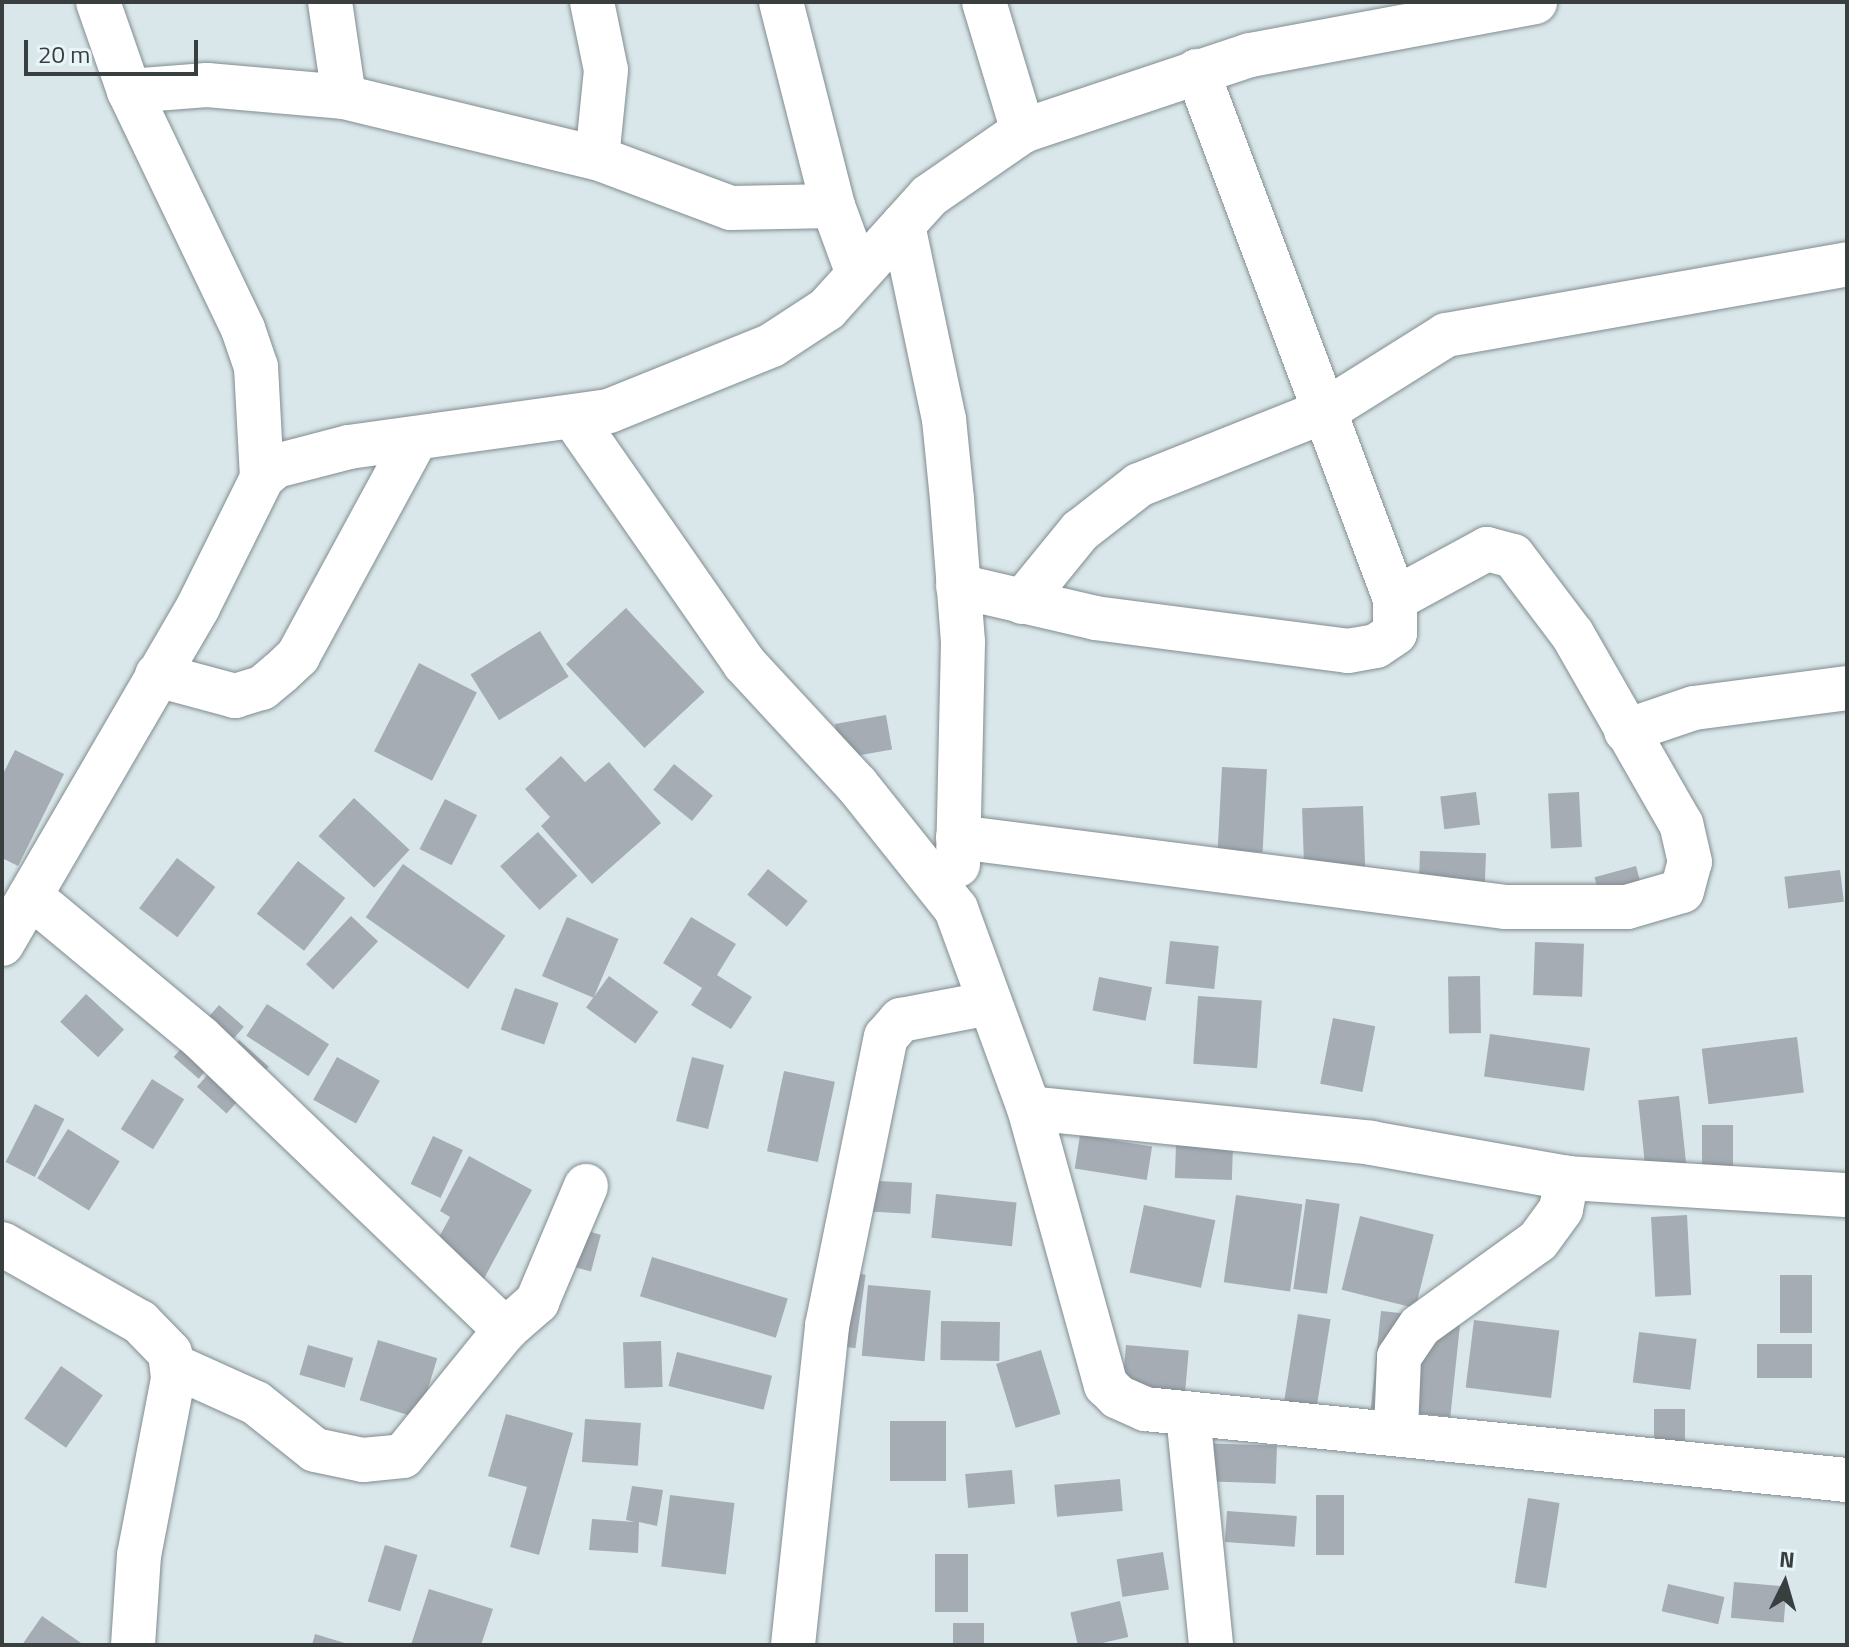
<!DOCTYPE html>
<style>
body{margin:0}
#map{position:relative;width:1849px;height:1647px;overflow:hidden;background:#dae7ea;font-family:"Titillium Web",sans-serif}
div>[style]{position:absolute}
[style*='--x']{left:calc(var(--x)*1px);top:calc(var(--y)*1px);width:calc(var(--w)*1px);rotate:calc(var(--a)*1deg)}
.building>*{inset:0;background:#a5acb4;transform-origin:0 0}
.roads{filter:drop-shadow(0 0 2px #818d90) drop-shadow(0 0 2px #818d90)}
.street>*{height:44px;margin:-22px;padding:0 22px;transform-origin:22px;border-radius:22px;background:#fff}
span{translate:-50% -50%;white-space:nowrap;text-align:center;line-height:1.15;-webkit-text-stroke:6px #e7f4f8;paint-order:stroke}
.frame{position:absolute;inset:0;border:4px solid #393e3f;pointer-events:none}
.north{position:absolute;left:1745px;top:1543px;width:80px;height:80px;-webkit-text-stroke:6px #e7f4f8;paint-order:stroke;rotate:5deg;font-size:22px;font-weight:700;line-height:32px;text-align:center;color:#393e3f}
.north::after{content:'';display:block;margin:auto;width:28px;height:36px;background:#393e3f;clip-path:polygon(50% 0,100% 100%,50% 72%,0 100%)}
.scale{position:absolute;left:24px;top:40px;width:174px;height:36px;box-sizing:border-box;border:4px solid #393e3f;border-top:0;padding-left:10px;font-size:24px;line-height:28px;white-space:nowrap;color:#393e3f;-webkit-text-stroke:6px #e7f4f8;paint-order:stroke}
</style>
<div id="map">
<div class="building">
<i style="left:626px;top:608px;width:115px;height:82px;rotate:47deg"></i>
<i style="left:540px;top:631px;width:54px;height:82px;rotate:58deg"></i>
<i style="left:419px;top:663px;width:65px;height:99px;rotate:27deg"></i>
<i style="left:886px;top:715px;width:35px;height:52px;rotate:80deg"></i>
<i style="clip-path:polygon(15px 750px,64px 774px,18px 866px,2px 858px,2px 776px)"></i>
<i style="clip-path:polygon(561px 756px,585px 782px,609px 762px,661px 823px,592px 884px,541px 826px,550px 817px,525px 789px)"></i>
<i style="left:674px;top:764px;width:50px;height:33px;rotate:39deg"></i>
<i style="left:1222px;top:767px;width:45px;height:83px;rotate:3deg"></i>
<i style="left:1476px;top:792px;width:33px;height:36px;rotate:83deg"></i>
<i style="left:1579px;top:792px;width:55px;height:31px;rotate:87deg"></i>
<i style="left:354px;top:798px;width:76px;height:52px;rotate:43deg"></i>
<i style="left:445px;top:799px;width:36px;height:56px;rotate:27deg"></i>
<i style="left:1363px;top:806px;width:78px;height:61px;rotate:88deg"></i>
<i style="left:538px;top:832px;width:59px;height:51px;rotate:48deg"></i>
<i style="left:1420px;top:851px;width:66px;height:47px;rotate:2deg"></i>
<i style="left:177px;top:858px;width:48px;height:63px;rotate:37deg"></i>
<i style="left:298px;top:861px;width:60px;height:67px;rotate:38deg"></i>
<i style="left:403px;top:864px;width:125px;height:65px;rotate:35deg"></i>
<i style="left:1636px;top:866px;width:30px;height:43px;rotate:75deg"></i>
<i style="left:768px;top:869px;width:51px;height:33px;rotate:39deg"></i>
<i style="left:1840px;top:870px;width:32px;height:56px;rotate:83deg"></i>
<i style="left:351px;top:916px;width:37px;height:66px;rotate:43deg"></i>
<i style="left:567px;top:917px;width:56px;height:64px;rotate:23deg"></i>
<i style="clip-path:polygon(691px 917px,736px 944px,717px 975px,752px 997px,731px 1029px,691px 1005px,702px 988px,663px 963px)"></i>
<i style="left:1170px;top:941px;width:49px;height:43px;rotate:6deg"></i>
<i style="left:1535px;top:942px;width:49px;height:53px;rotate:2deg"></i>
<i style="left:609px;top:976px;width:61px;height:39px;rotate:36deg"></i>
<i style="left:1480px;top:976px;width:57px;height:32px;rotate:89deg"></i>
<i style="left:1099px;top:977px;width:54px;height:34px;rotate:11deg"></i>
<i style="left:515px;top:988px;width:46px;height:44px;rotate:19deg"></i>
<i style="left:86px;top:994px;width:52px;height:38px;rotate:43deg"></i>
<i style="left:1198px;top:996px;width:64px;height:68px;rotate:4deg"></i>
<i style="left:267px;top:1004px;width:74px;height:38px;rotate:33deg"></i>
<i style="left:219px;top:1005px;width:33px;height:69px;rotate:41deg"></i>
<i style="left:1333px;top:1018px;width:43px;height:67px;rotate:11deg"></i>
<i style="left:1490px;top:1034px;width:101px;height:43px;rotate:8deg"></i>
<i style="left:1797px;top:1037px;width:56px;height:96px;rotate:83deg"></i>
<i style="left:239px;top:1040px;width:40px;height:63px;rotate:42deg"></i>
<i style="left:337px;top:1057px;width:49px;height:49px;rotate:29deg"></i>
<i style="left:692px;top:1057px;width:33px;height:66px;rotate:14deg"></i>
<i style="left:784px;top:1071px;width:52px;height:82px;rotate:12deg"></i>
<i style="left:152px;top:1079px;width:38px;height:59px;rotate:32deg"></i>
<i style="left:1679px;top:1096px;width:70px;height:41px;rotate:84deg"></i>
<i style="left:35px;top:1104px;width:33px;height:65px;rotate:27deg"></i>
<i style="left:1702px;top:1125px;width:31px;height:53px"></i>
<i style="left:68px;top:1129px;width:61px;height:58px;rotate:32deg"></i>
<i style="left:1080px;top:1135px;width:73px;height:34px;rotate:9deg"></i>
<i style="left:433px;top:1136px;width:33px;height:53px;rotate:25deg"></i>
<i style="left:1176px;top:1145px;width:57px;height:33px;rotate:2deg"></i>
<i style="clip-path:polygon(469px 1156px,532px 1190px,480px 1286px,428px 1257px,450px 1217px,440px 1211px)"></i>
<i style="left:861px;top:1180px;width:51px;height:31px;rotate:3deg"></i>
<i style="left:936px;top:1194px;width:81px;height:44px;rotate:6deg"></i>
<i style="left:1236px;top:1195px;width:67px;height:88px;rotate:8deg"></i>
<i style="left:1306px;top:1199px;width:34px;height:91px;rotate:8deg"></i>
<i style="left:1144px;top:1205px;width:73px;height:69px;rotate:12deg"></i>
<i style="left:1687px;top:1215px;width:80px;height:36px;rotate:87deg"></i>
<i style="left:1360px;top:1216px;width:76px;height:76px;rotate:14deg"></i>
<i style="left:568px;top:1226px;width:34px;height:38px;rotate:15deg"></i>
<i style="left:652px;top:1257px;width:142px;height:41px;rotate:17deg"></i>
<i style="left:831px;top:1270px;width:35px;height:74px;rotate:8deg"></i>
<i style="left:1780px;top:1275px;width:32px;height:58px"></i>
<i style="left:868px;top:1285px;width:63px;height:71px;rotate:5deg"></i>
<i style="left:1381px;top:1311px;width:80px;height:98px;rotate:6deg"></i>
<i style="left:1298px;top:1314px;width:33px;height:94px;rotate:9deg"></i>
<i style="left:1474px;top:1320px;width:86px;height:68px;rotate:7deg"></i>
<i style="left:941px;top:1321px;width:59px;height:39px;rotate:1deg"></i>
<i style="left:1639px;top:1332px;width:58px;height:51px;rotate:7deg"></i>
<i style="left:378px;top:1340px;width:62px;height:63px;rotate:17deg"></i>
<i style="left:661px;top:1341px;width:46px;height:38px;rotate:88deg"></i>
<i style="left:1757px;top:1344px;width:55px;height:34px"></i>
<i style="left:308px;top:1345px;width:47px;height:31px;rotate:16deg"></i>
<i style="left:1126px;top:1345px;width:63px;height:49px;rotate:5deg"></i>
<i style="left:1041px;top:1350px;width:67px;height:47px;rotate:73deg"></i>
<i style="left:677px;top:1352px;width:98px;height:35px;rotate:14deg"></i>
<i style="left:61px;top:1366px;width:51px;height:64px;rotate:35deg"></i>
<i style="left:1654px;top:1409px;width:31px;height:49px"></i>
<i style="clip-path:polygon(506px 1414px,573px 1433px,539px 1555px,510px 1547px,527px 1487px,488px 1476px)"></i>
<i style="left:585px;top:1419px;width:56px;height:43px;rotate:4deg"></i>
<i style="left:890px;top:1421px;width:56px;height:60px"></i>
<i style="left:1200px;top:1443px;width:77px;height:38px;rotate:2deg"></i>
<i style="left:1012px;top:1470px;width:34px;height:47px;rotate:85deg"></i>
<i style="left:1120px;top:1479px;width:32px;height:66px;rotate:85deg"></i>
<i style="clip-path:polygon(632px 1486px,663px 1490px,657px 1526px,639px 1522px,638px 1553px,589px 1550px,592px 1519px,635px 1522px,626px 1520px)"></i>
<i style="left:670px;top:1495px;width:65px;height:72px;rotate:7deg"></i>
<i style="left:1316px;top:1495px;width:28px;height:60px"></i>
<i style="left:1528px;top:1498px;width:32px;height:86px;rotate:9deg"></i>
<i style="left:1227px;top:1511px;width:70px;height:31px;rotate:4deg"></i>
<i style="left:385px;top:1545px;width:34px;height:59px;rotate:17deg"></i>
<i style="left:1163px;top:1552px;width:38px;height:47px;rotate:81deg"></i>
<i style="left:935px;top:1554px;width:33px;height:58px"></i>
<i style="left:1734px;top:1582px;width:53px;height:36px;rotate:5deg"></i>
<i style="left:1668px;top:1584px;width:58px;height:28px;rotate:13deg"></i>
<i style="clip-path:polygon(429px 1589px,493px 1609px,481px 1645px,411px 1645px)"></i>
<i style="left:1120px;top:1601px;width:37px;height:51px;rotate:77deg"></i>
<i style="clip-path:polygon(42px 1616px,84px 1645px,22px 1645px)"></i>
<i style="left:953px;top:1623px;width:31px;height:22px"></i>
<i style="clip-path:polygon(315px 1634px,348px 1644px,348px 1645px,312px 1645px)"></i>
</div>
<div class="roads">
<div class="street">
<i style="--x:98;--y:2;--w:94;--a:70.8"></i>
<i style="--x:129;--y:91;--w:264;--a:64.4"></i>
<i style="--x:243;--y:329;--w:40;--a:71.1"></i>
<i style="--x:256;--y:367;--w:111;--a:86.9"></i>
<i style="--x:330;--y:2;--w:96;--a:81.6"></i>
<i style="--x:592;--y:2;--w:69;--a:78.4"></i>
<i style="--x:606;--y:70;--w:88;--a:95.8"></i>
<i style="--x:781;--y:2;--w:211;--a:75.7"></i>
<i style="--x:833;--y:206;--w:72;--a:69.8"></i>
<i style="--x:984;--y:2;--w:135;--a:73.2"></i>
<i style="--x:129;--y:91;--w:78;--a:-4.4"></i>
<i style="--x:207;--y:85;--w:138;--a:5"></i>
<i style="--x:344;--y:97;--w:260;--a:13.6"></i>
<i style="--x:597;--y:158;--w:143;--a:20.5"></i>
<i style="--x:731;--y:208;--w:102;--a:-1.1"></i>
<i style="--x:903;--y:225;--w:198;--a:78.1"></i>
<i style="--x:944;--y:419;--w:80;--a:84.3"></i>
<i style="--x:952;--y:499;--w:143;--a:85.6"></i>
<i style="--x:963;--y:642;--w:223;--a:91.3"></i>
<i style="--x:576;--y:421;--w:295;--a:55.2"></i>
<i style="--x:744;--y:663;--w:166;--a:47.2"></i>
<i style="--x:857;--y:785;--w:159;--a:51.4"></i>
<i style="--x:956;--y:909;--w:212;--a:69.9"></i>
<i style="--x:1029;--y:1108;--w:288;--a:74.5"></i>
<i style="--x:1106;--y:1385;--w:17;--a:45"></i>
<i style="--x:1118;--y:1397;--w:30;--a:24"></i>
<i style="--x:1145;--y:1409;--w:706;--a:5.78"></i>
<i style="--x:958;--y:586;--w:141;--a:13.1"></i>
<i style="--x:1095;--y:618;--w:255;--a:7.4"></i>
<i style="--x:1348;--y:651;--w:28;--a:-10"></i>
<i style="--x:1376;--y:646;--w:23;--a:-34"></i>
<i style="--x:1395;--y:633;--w:34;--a:-90"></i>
<i style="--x:1395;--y:599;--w:564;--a:-110.56"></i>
<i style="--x:1022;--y:602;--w:92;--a:-50.8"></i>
<i style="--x:1080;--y:531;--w:75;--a:-37.9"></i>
<i style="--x:1139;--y:485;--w:200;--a:-21.7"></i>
<i style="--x:1325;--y:411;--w:143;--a:-32.1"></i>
<i style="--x:1446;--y:335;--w:407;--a:-10"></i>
<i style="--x:157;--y:675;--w:81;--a:15.1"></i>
<i style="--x:235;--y:696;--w:28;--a:-17"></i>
<i style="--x:262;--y:688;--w:23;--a:-40"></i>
<i style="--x:280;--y:673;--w:25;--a:-43"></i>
<i style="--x:298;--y:656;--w:243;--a:-61.5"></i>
<i style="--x:1626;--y:731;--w:72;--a:-18.7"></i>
<i style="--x:1694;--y:708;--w:154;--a:-7.4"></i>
<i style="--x:958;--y:837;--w:551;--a:7.29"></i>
<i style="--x:1505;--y:907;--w:122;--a:0"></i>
<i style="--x:1627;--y:907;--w:57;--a:-16.2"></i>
<i style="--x:1682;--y:891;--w:30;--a:-75"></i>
<i style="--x:1690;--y:862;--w:39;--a:-103"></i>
<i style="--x:1681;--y:824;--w:219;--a:-119.8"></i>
<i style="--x:1572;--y:634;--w:98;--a:-127.1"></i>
<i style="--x:1513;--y:556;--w:27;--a:-165"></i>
<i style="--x:1487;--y:549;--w:105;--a:151.5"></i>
<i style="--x:30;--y:896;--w:222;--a:39.7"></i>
<i style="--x:201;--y:1038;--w:422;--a:43.8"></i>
<i style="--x:2;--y:944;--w:390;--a:-59.8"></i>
<i style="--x:198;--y:607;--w:144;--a:-63.6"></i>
<i style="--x:262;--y:478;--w:18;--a:-41"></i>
<i style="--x:276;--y:466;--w:75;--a:-14.6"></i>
<i style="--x:349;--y:447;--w:262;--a:-7.9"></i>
<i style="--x:609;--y:411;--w:176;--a:-22"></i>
<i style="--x:772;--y:345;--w:66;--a:-33.2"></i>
<i style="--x:827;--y:309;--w:152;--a:-47.9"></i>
<i style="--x:929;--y:196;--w:114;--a:-34.7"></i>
<i style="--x:1023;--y:131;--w:239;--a:-18.5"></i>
<i style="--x:1250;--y:55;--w:290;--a:-10.5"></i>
<i style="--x:1029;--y:1108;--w:344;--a:5.8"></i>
<i style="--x:1371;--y:1143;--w:199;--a:10.1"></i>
<i style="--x:1567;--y:1178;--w:281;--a:3.5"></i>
<i style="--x:2;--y:1244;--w:159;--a:29.5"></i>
<i style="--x:140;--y:1322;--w:43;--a:45.9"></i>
<i style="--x:170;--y:1353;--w:26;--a:83"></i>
<i style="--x:173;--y:1379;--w:179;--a:100.9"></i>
<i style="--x:139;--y:1555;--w:90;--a:93.8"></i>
<i style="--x:174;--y:1366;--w:90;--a:24.3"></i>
<i style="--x:256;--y:1403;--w:75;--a:38.5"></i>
<i style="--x:315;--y:1450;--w:49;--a:11.8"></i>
<i style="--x:363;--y:1460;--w:40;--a:-5.7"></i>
<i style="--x:403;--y:1456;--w:162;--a:-51"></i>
<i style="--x:505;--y:1330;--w:43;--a:-41.2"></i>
<i style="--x:537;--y:1302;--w:126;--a:-67.1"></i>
<i style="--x:1188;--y:1414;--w:232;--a:84.3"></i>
<i style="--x:1396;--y:1430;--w:73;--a:-87.6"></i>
<i style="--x:1399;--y:1357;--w:37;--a:-56"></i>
<i style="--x:1420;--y:1326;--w:145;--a:-35.8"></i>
<i style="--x:1538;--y:1241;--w:39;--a:-54"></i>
<i style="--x:1561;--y:1209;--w:32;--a:-79"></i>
<i style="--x:793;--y:1645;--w:321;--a:-83.9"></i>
<i style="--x:827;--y:1326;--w:295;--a:-78.5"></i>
<i style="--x:886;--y:1037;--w:23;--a:-49"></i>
<i style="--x:901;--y:1020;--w:86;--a:-10.8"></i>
</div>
</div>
<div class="frame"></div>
<div class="north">N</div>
<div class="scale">20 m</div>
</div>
